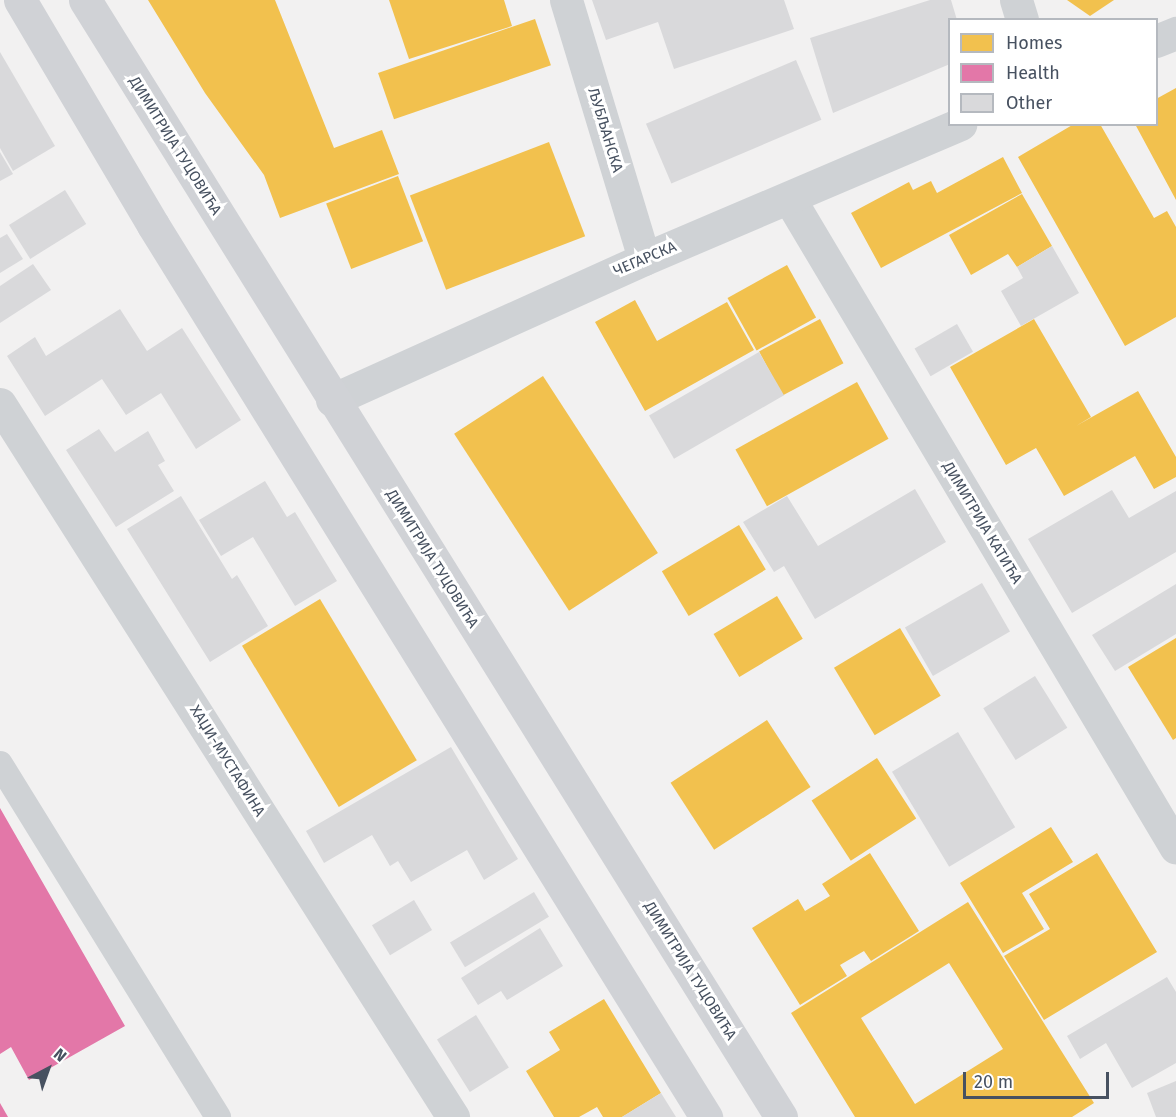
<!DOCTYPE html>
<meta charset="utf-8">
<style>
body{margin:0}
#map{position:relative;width:1176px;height:1117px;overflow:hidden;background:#f2f1f1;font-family:"Fira Sans",sans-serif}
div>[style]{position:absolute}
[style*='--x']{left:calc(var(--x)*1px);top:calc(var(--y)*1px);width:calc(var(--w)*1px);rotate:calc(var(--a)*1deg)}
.homes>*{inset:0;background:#f2c14e;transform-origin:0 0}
.health>*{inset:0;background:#e377a8}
.building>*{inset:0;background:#d9d9db;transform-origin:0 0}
.service>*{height:26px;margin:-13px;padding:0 13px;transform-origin:13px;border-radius:13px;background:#cfd2d5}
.minor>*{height:33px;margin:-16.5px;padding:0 16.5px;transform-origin:16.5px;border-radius:16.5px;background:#cfd2d5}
.secondary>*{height:33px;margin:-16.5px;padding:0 16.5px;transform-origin:16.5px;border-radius:16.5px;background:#d0d2d6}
span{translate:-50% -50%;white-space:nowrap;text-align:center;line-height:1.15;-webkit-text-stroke:6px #fff;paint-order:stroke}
.street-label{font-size:15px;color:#475160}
.legend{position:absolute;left:948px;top:18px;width:210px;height:108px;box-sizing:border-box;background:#fff;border:2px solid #b5b9bf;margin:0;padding:8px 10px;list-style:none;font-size:18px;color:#475160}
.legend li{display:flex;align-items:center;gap:12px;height:30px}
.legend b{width:30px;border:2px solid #b5b9bf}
.north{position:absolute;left:18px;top:1039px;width:60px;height:60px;-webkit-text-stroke:4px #fff;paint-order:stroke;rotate:41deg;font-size:16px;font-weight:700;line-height:24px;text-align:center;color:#475160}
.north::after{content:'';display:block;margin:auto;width:21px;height:27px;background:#475160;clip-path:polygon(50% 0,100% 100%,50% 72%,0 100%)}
.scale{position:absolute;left:963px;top:1072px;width:146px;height:27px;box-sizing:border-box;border:3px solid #475160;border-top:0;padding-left:8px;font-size:18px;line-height:21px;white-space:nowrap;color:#475160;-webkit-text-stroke:4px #fff;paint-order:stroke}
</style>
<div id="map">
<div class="homes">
<i style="clip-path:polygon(148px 0,275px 0,334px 148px,382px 130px,399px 174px,280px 218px,264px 175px,205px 93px)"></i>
<i style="clip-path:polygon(389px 0,504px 0,512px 26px,409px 59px)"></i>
<i style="clip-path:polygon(1067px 0,1114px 0,1090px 16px)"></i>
<i style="left:535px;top:19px;width:49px;height:166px;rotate:71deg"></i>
<i style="clip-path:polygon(1176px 88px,1176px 200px,1135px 124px,1156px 124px,1156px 99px)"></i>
<i style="clip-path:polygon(1074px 124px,1100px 124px,1154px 218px,1167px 211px,1176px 227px,1176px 317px,1125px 346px,1018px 157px)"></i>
<i style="left:549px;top:142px;width:101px;height:149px;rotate:69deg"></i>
<i style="clip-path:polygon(1003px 157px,1022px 193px,881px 268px,851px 213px,909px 182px,913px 190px,931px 181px,937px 193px)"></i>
<i style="left:398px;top:176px;width:70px;height:77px;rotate:69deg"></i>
<i style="clip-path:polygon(1022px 194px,1052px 246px,1017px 267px,1008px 254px,971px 275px,949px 235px)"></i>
<i style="left:787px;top:265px;width:60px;height:68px;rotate:61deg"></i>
<i style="clip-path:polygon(635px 300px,657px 341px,727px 302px,754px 350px,645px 411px,595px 322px)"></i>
<i style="left:820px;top:319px;width:50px;height:69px;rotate:62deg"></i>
<i style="clip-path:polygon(1034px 319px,1091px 417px,1076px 426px,1138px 391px,1176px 457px,1176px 477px,1154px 489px,1135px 456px,1064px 496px,1036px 448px,1006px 465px,950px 367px)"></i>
<i style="left:543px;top:376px;width:211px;height:106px;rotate:57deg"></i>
<i style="left:857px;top:382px;width:65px;height:139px;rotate:61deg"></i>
<i style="left:739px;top:525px;width:52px;height:90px;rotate:59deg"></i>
<i style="left:777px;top:596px;width:50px;height:74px;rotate:59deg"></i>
<i style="left:320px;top:599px;width:188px;height:91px;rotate:59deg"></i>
<i style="left:900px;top:628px;width:79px;height:77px;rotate:59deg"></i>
<i style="clip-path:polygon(1176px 638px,1176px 738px,1173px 740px,1128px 667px)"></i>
<i style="left:767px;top:720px;width:80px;height:115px;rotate:57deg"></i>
<i style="left:877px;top:758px;width:72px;height:78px;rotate:57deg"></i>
<i style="clip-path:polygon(1051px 827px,1073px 862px,1022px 893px,1044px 929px,1003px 953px,960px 883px)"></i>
<i style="clip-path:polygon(870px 853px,919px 931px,871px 961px,864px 951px,840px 965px,847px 976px,800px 1005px,752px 928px,798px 899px,805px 911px,830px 896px,822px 884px)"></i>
<i style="clip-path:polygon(1097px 853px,1157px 952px,1044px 1020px,1004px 956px,1050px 929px,1029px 894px)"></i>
<i style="clip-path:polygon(evenodd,968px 902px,1094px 1103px,1072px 1117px,855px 1117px,791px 1013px,968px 902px,949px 963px,1003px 1049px,915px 1104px,861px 1018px,949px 963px)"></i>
<i style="clip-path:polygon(604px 999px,661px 1093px,622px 1117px,603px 1117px,597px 1107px,579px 1117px,554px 1117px,526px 1071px,560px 1050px,549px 1032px)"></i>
</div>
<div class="health">
<i style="clip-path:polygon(0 808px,125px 1026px,29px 1080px,11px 1047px,0 1054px)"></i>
<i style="clip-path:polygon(0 1103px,8px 1117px,0 1117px)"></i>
</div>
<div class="building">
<i style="clip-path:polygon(592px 0,784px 0,794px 29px,674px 69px,658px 22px,606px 40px)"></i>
<i style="clip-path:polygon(930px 0,951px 0,957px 20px,950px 20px,950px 64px,833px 113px,810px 38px)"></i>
<i style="clip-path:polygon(0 52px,55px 146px,13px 171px,0 148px)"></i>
<i style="left:796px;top:60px;width:65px;height:163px;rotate:67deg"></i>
<i style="clip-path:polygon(0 152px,13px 174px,0 181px)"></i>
<i style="left:65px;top:190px;width:40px;height:66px;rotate:58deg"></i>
<i style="clip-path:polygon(7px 234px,23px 259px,0 273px,0 238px)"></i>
<i style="clip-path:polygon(1052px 246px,1079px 293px,1021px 326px,1001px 291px,1023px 278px,1017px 267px)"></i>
<i style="clip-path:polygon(33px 264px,51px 290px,0 323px,0 286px)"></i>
<i style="clip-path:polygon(120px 309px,147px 351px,182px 328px,241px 420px,196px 449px,161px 393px,126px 415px,102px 379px,45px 416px,7px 356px,35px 337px,46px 356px)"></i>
<i style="left:957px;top:324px;width:32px;height:49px;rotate:60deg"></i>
<i style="left:759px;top:352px;width:50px;height:127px;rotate:60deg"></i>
<i style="clip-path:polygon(99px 429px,115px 452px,148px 431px,165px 461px,158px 465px,174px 491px,116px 527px,66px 450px)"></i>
<i style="clip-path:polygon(265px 481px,287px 517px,295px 512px,337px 581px,295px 606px,253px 537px,221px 556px,199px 520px)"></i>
<i style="clip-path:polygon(915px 489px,946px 542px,815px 619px,784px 566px,774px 572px,743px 522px,787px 496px,818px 546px)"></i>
<i style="clip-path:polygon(1112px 490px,1129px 518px,1176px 491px,1176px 552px,1072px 613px,1028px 539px)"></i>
<i style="clip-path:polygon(181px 496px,232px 579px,237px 575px,268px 626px,210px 662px,127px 529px)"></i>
<i style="left:982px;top:583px;width:56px;height:89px;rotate:60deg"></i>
<i style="clip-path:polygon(1176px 584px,1176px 634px,1115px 671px,1092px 635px)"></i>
<i style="left:1035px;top:676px;width:61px;height:61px;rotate:58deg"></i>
<i style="left:958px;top:732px;width:111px;height:77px;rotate:59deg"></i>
<i style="clip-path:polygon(451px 747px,518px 859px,484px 880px,467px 850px,411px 882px,398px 861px,390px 866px,372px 835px,324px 863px,306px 831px)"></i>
<i style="left:534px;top:892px;width:29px;height:98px;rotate:59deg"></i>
<i style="left:414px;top:900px;width:35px;height:49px;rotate:59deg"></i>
<i style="clip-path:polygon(540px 928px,563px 966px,507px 1000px,501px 991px,478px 1005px,461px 978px)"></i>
<i style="clip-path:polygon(1167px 977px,1176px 992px,1176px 1063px,1132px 1088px,1106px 1043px,1080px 1059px,1067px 1036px)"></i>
<i style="left:476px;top:1015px;width:62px;height:46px;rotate:58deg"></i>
<i style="clip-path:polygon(1176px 1081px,1176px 1117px,1156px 1117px,1147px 1093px)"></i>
<i style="clip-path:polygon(661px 1093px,676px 1117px,622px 1117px)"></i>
</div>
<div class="service">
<i style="--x:0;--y:764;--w:415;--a:58.3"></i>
</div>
<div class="minor">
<i style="--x:566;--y:0;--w:270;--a:73.2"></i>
<i style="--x:1016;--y:0;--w:21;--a:73"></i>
<i style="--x:1156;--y:41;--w:22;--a:-22"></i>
<i style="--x:789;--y:198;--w:756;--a:59.23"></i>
<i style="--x:332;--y:400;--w:342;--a:-24.3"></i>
<i style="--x:644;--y:259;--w:344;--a:-23.1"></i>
<i style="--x:0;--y:404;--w:845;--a:57.57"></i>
</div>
<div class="secondary">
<i style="--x:20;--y:0;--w:261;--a:59.4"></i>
<i style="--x:153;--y:225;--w:1050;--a:58.2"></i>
<i style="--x:85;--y:0;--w:1316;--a:58.07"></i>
</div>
<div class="street-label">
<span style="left:605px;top:130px;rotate:73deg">ЉУБЉАНСКА</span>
<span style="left:175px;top:146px;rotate:58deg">ДИМИТРИЈА ТУЦОВИЋА</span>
<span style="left:645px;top:259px;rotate:-23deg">ЧЕГАРСКА</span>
<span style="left:982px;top:523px;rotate:59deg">ДИМИТРИЈА КАТИЋА</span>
<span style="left:432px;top:559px;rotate:58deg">ДИМИТРИЈА ТУЦОВИЋА</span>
<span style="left:227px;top:761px;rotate:58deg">ХАЏИ-МУСТАФИНА</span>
<span style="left:690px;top:971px;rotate:58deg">ДИМИТРИЈА ТУЦОВИЋА</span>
</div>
<ul class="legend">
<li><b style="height:16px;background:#f2c14e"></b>Homes</li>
<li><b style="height:16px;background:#e377a8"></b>Health</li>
<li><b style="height:16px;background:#d9d9db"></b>Other</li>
</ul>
<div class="north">N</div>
<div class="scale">20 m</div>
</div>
